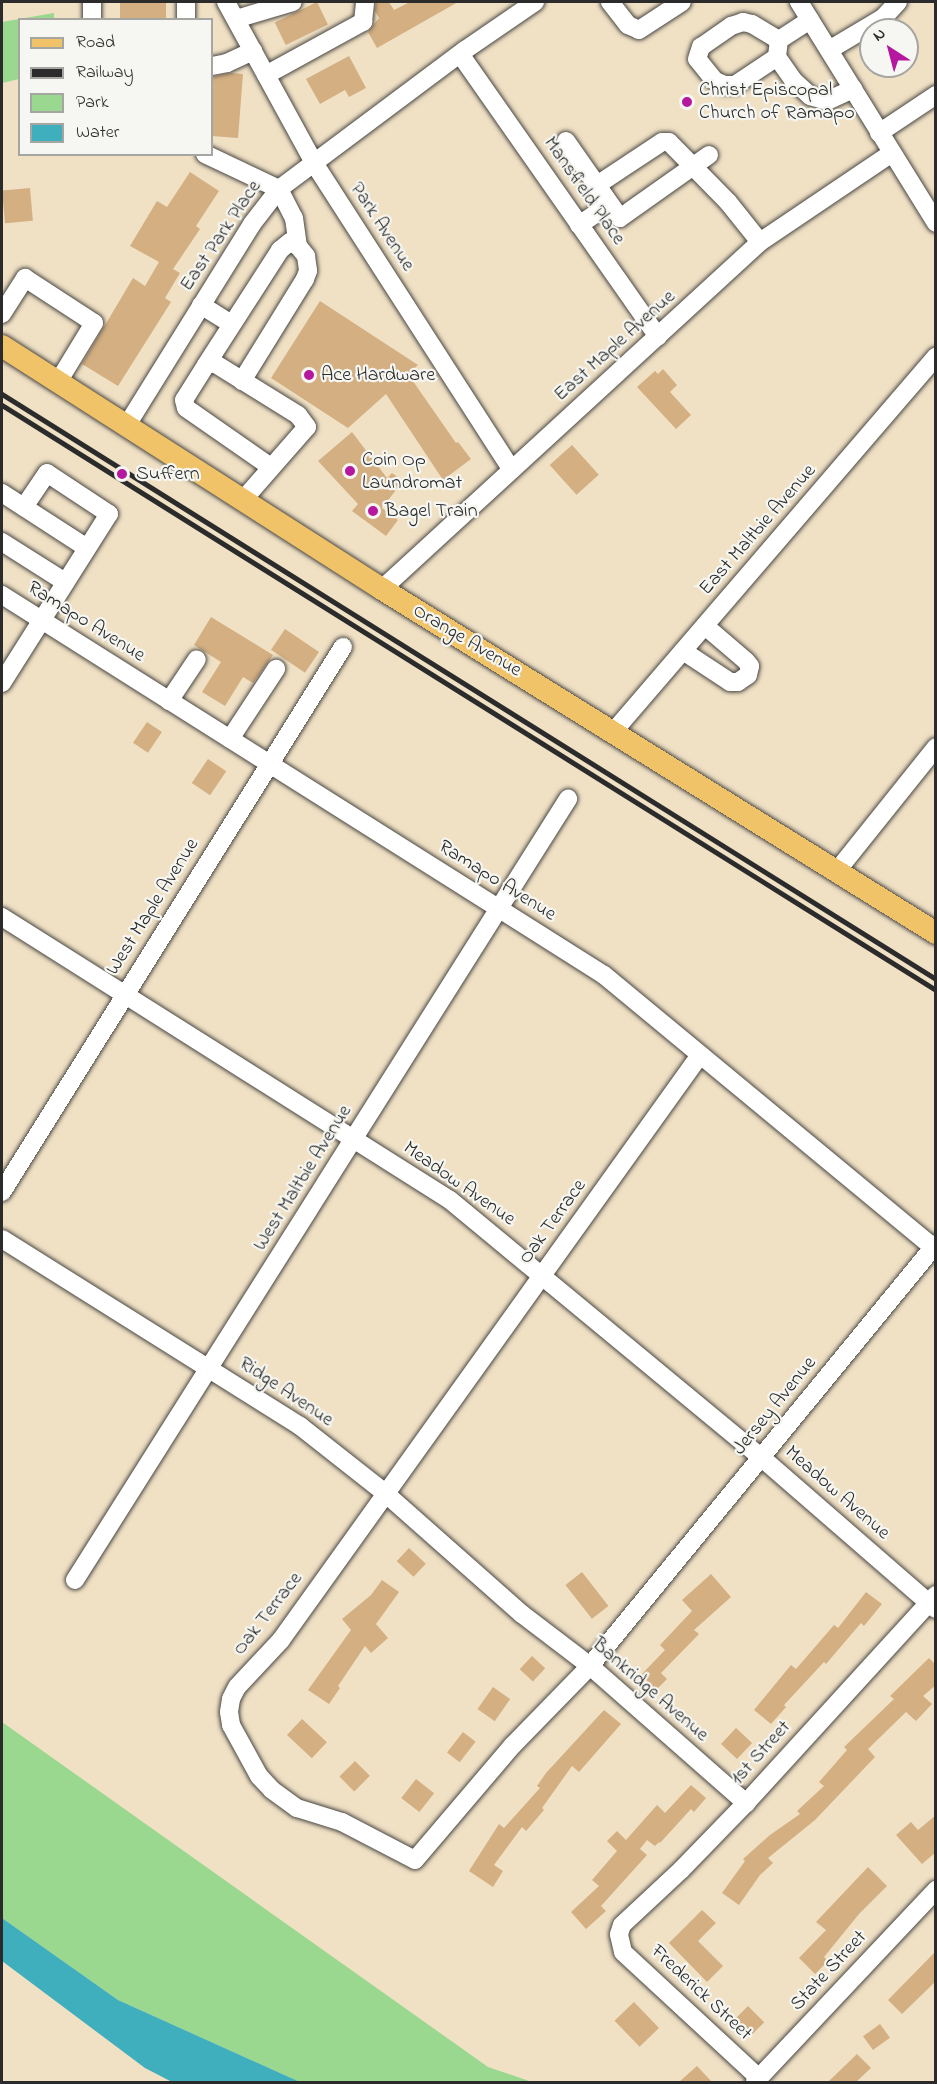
<!DOCTYPE html>
<style>
body{margin:0}
#map{position:relative;width:937px;height:2084px;overflow:hidden;background:#f0e1c5;font-family:"Indie Flower",sans-serif}
div>[style]{position:absolute}
[style*='--x']{left:calc(var(--x)*1px);top:calc(var(--y)*1px);width:calc(var(--w)*1px);rotate:calc(var(--a)*1deg)}
.green>*{inset:0;background:#99d88e}
.water>*{inset:0;background:#40afbd}
.building>*{inset:0;background:#d3af82;transform-origin:0 0}
.roads{filter:drop-shadow(0 0 2px #494642) drop-shadow(0 0 2px #494642)}
.minor>*{height:18px;margin:-9px;padding:0 9px;transform-origin:9px;border-radius:9px;background:#fff}
.major>*{height:22px;margin:-11px;padding:0 11px;transform-origin:11px;border-radius:11px;background:#f0c369}
.rail>*{height:4.5px;margin:-2.25px;padding:0 2.25px;transform-origin:2.25px;border-radius:2.25px;background:#2b2b2b}
.dots>*{width:16px;height:16px;translate:-50% -50%;box-sizing:border-box;border:3px solid #f6f6f2;border-radius:50%}
span{translate:-50% -50%;white-space:nowrap;text-align:center;line-height:1.15;-webkit-text-stroke:4.5px #f6f6f2;paint-order:stroke}
.poi-label{font-size:20px;color:#2b2b2b}
.left{translate:0 -50%;text-align:left}
.street-label{font-size:20px;color:#2b2b2b}
.frame{position:absolute;inset:0;border:3px solid #2b2b2b;pointer-events:none}
.legend{position:absolute;left:18px;top:18px;width:195px;height:138px;box-sizing:border-box;background:#f6f6f2;border:2px solid #a5a5a2;margin:0;padding:8px 10px;list-style:none;font-size:18px;color:#2b2b2b}
.legend li{display:flex;align-items:center;gap:12px;height:30px}
.legend b{width:30px;border:2px solid #a5a5a2}
.north{position:absolute;left:859px;top:18px;width:60px;height:60px;box-sizing:border-box;background:#f6f6f2;border:2px solid #a5a5a2;border-radius:50%;rotate:324deg;font-size:16px;font-weight:700;line-height:24px;text-align:center;color:#2b2b2b}
.north::after{content:'';display:block;margin:auto;width:21px;height:27px;background:#b5179e;clip-path:polygon(50% 0,100% 100%,50% 72%,0 100%)}
</style>
<div id="map">
<div class="green">
<i style="clip-path:polygon(54px 13px,54px 19px,20px 20px,19px 79px,2px 83px,2px 22px)"></i>
<i style="clip-path:polygon(2px 1722px,488px 2067px,532px 2082px,300px 2082px,118px 2000px,2px 1918px)"></i>
</div>
<div class="water">
<i style="clip-path:polygon(2px 1918px,118px 2000px,300px 2082px,172px 2082px,145px 2068px,2px 1961px)"></i>
</div>
<div class="building">
<i style="left:120px;top:2px;width:46px;height:18px"></i>
<i style="left:317px;top:2px;width:25px;height:47px;rotate:64deg"></i>
<i style="clip-path:polygon(376px 2px,389px 2px,394px 10px,410px 2px,458px 2px,377px 48px,368px 32px,379px 18px,375px 11px)"></i>
<i style="clip-path:polygon(349px 56px,366px 88px,349px 97px,345px 90px,320px 104px,306px 79px)"></i>
<i style="clip-path:polygon(231px 73px,243px 74px,238px 138px,212px 136px,212px 77px)"></i>
<i style="clip-path:polygon(190px 172px,219px 191px,196px 226px,200px 229px,173px 269px,180px 273px,165px 298px,171px 302px,118px 386px,82px 364px,133px 278px,145px 286px,159px 262px,130px 246px,157px 201px,167px 207px)"></i>
<i style="left:30px;top:188px;width:33px;height:28px;rotate:85deg"></i>
<i style="clip-path:polygon(320px 301px,418px 365px,408px 374px,456px 443px,458px 442px,471px 459px,443px 480px,386px 394px,348px 428px,271px 378px)"></i>
<i style="clip-path:polygon(663px 369px,677px 385px,670px 392px,691px 415px,676px 429px,637px 387px,655px 371px,658px 374px)"></i>
<i style="clip-path:polygon(352px 432px,387px 478px,392px 473px,403px 481px,382px 508px,398px 520px,386px 536px,352px 511px,358px 504px,318px 461px)"></i>
<i style="left:572px;top:445px;width:40px;height:30px;rotate:48deg"></i>
<i style="clip-path:polygon(211px 617px,273px 655px,253px 683px,243px 677px,225px 706px,202px 692px,221px 662px,194px 645px)"></i>
<i style="left:285px;top:629px;width:41px;height:25px;rotate:34deg"></i>
<i style="left:147px;top:722px;width:18px;height:25px;rotate:34deg"></i>
<i style="left:208px;top:759px;width:22px;height:29px;rotate:34deg"></i>
<i style="left:409px;top:1548px;width:23px;height:18px;rotate:43deg"></i>
<i style="left:582px;top:1572px;width:43px;height:21px;rotate:52deg"></i>
<i style="clip-path:polygon(711px 1574px,731px 1597px,694px 1630px,699px 1634px,661px 1673px,667px 1679px,656px 1690px,641px 1675px,665px 1650px,660px 1645px,692px 1611px,682px 1600px)"></i>
<i style="clip-path:polygon(382px 1580px,399px 1592px,376px 1624px,388px 1638px,371px 1653px,365px 1646px,338px 1686px,340px 1688px,329px 1704px,308px 1690px,351px 1630px,342px 1619px,371px 1595px)"></i>
<i style="clip-path:polygon(866px 1592px,882px 1604px,864px 1626px,861px 1623px,826px 1664px,824px 1662px,784px 1705px,786px 1707px,771px 1724px,754px 1710px,791px 1665px,796px 1669px,834px 1625px,838px 1628px)"></i>
<i style="left:532px;top:1656px;width:18px;height:18px;rotate:43deg"></i>
<i style="clip-path:polygon(929px 1658px,936px 1665px,936px 1685px,923px 1696px,932px 1704px,916px 1721px,906px 1712px,868px 1749px,875px 1757px,815px 1820px,768px 1858px,773px 1863px,760px 1875px,739px 1905px,722px 1893px,745px 1861px,743px 1859px,770px 1835px,800px 1814px,797px 1811px,824px 1786px,819px 1782px,847px 1750px,844px 1747px,894px 1699px,890px 1696px)"></i>
<i style="left:493px;top:1687px;width:21px;height:27px;rotate:35deg"></i>
<i style="clip-path:polygon(604px 1710px,621px 1724px,579px 1772px,572px 1766px,542px 1808px,544px 1810px,526px 1831px,522px 1827px,494px 1865px,503px 1871px,493px 1887px,469px 1871px,499px 1824px,504px 1828px,540px 1788px,537px 1786px,546px 1773px)"></i>
<i style="left:302px;top:1719px;width:34px;height:22px;rotate:43deg"></i>
<i style="left:736px;top:1728px;width:22px;height:22px;rotate:43deg"></i>
<i style="left:463px;top:1732px;width:16px;height:26px;rotate:38deg"></i>
<i style="left:355px;top:1761px;width:21px;height:22px;rotate:45deg"></i>
<i style="left:416px;top:1779px;width:23px;height:24px;rotate:38deg"></i>
<i style="clip-path:polygon(691px 1785px,706px 1798px,694px 1812px,691px 1809px,660px 1843px,659px 1842px,655px 1846px,647px 1840px,640px 1849px,647px 1855px,601px 1906px,606px 1911px,586px 1929px,571px 1912px,599px 1886px,592px 1880px,617px 1851px,607px 1841px,617px 1831px,626px 1840px,657px 1805px,665px 1813px)"></i>
<i style="clip-path:polygon(936px 1815px,936px 1852px,922px 1864px,896px 1835px,911px 1822px,918px 1830px)"></i>
<i style="clip-path:polygon(868px 1867px,887px 1886px,859px 1914px,824px 1957px,828px 1961px,815px 1974px,799px 1958px,826px 1930px,816px 1922px)"></i>
<i style="clip-path:polygon(702px 1910px,716px 1923px,698px 1941px,723px 1966px,707px 1982px,669px 1943px)"></i>
<i style="clip-path:polygon(936px 1951px,936px 1981px,902px 2014px,888px 2000px)"></i>
<i style="left:634px;top:2002px;width:36px;height:27px;rotate:46deg"></i>
<i style="left:748px;top:2006px;width:23px;height:20px;rotate:45deg"></i>
<i style="left:880px;top:2024px;width:17px;height:21px;rotate:54deg"></i>
<i style="clip-path:polygon(857px 2054px,871px 2068px,856px 2082px,828px 2082px)"></i>
<i style="clip-path:polygon(697px 2066px,712px 2082px,679px 2082px)"></i>
</div>
<div class="roads">
<div class="minor">
<i style="--x:226;--y:2;--w:183;--a:61.3"></i>
<i style="--x:314;--y:163;--w:365;--a:57.2"></i>
<i style="--x:610;--y:2;--w:29;--a:52"></i>
<i style="--x:628;--y:25;--w:12;--a:24"></i>
<i style="--x:639;--y:30;--w:51;--a:-33.1"></i>
<i style="--x:799;--y:2;--w:260;--a:58.2"></i>
<i style="--x:236;--y:19;--w:59;--a:-16.6"></i>
<i style="--x:92;--y:20;--w:18;--a:-90"></i>
<i style="--x:186;--y:20;--w:18;--a:-90"></i>
<i style="--x:779;--y:40;--w:17;--a:97"></i>
<i style="--x:777;--y:57;--w:50;--a:146.3"></i>
<i style="--x:735;--y:85;--w:10;--a:180"></i>
<i style="--x:725;--y:85;--w:11;--a:-158"></i>
<i style="--x:715;--y:81;--w:28;--a:-129"></i>
<i style="--x:697;--y:59;--w:13;--a:-72"></i>
<i style="--x:701;--y:47;--w:37;--a:-35"></i>
<i style="--x:731;--y:26;--w:13;--a:-18"></i>
<i style="--x:743;--y:22;--w:9;--a:13"></i>
<i style="--x:752;--y:24;--w:31;--a:31"></i>
<i style="--x:779;--y:40;--w:37;--a:-33"></i>
<i style="--x:829;--y:50;--w:63;--a:-30.7"></i>
<i style="--x:883;--y:18;--w:22;--a:-47"></i>
<i style="--x:460;--y:54;--w:345;--a:55"></i>
<i style="--x:777;--y:57;--w:28;--a:55"></i>
<i style="--x:793;--y:80;--w:23;--a:43"></i>
<i style="--x:810;--y:96;--w:18;--a:16"></i>
<i style="--x:827;--y:101;--w:29;--a:-25"></i>
<i style="--x:212;--y:66;--w:15;--a:-11"></i>
<i style="--x:227;--y:63;--w:29;--a:-25"></i>
<i style="--x:266;--y:75;--w:111;--a:-28.7"></i>
<i style="--x:363;--y:22;--w:20;--a:-84"></i>
<i style="--x:879;--y:133;--w:69;--a:-33.7"></i>
<i style="--x:566;--y:141;--w:94;--a:55"></i>
<i style="--x:620;--y:218;--w:109;--a:-35.3"></i>
<i style="--x:205;--y:154;--w:82;--a:25.3"></i>
<i style="--x:279;--y:189;--w:33;--a:63"></i>
<i style="--x:294;--y:218;--w:28;--a:82"></i>
<i style="--x:597;--y:185;--w:78;--a:-33.5"></i>
<i style="--x:662;--y:142;--w:7;--a:0"></i>
<i style="--x:669;--y:142;--w:84;--a:45.5"></i>
<i style="--x:728;--y:202;--w:51;--a:51.3"></i>
<i style="--x:579;--y:225;--w:37;--a:-34"></i>
<i style="--x:201;--y:305;--w:36;--a:32"></i>
<i style="--x:2;--y:314;--w:43;--a:-57.4"></i>
<i style="--x:25;--y:278;--w:82;--a:33.1"></i>
<i style="--x:94;--y:323;--w:69;--a:121.4"></i>
<i style="--x:206;--y:365;--w:137;--a:-57.2"></i>
<i style="--x:280;--y:250;--w:13;--a:-39"></i>
<i style="--x:290;--y:242;--w:9;--a:27"></i>
<i style="--x:298;--y:246;--w:13;--a:51"></i>
<i style="--x:306;--y:256;--w:15;--a:82"></i>
<i style="--x:308;--y:271;--w:9;--a:111"></i>
<i style="--x:305;--y:279;--w:120;--a:121.7"></i>
<i style="--x:127;--y:425;--w:237;--a:-58.1"></i>
<i style="--x:252;--y:224;--w:44;--a:-52.4"></i>
<i style="--x:279;--y:189;--w:232;--a:-36.8"></i>
<i style="--x:465;--y:50;--w:85;--a:-34.4"></i>
<i style="--x:2;--y:493;--w:101;--a:32.9"></i>
<i style="--x:243;--y:500;--w:97;--a:-48.8"></i>
<i style="--x:307;--y:427;--w:15;--a:-127"></i>
<i style="--x:298;--y:415;--w:99;--a:-148.2"></i>
<i style="--x:214;--y:363;--w:8;--a:166"></i>
<i style="--x:206;--y:365;--w:41;--a:122.2"></i>
<i style="--x:184;--y:400;--w:8;--a:76"></i>
<i style="--x:186;--y:408;--w:103;--a:34.8"></i>
<i style="--x:2;--y:542;--w:75;--a:32.4"></i>
<i style="--x:382;--y:589;--w:513;--a:-42.55"></i>
<i style="--x:760;--y:242;--w:159;--a:-34"></i>
<i style="--x:2;--y:595;--w:712;--a:32.26"></i>
<i style="--x:604;--y:975;--w:431;--a:39.6"></i>
<i style="--x:683;--y:651;--w:56;--a:33.4"></i>
<i style="--x:730;--y:682;--w:8;--a:0"></i>
<i style="--x:738;--y:682;--w:12;--a:-35"></i>
<i style="--x:748;--y:675;--w:9;--a:-77"></i>
<i style="--x:750;--y:666;--w:6;--a:-129"></i>
<i style="--x:746;--y:661;--w:54;--a:-139.5"></i>
<i style="--x:2;--y:683;--w:200;--a:-57.7"></i>
<i style="--x:109;--y:514;--w:74;--a:-146.5"></i>
<i style="--x:47;--y:473;--w:41;--a:124.1"></i>
<i style="--x:169;--y:701;--w:50;--a:-56.3"></i>
<i style="--x:614;--y:731;--w:494;--a:-49.3"></i>
<i style="--x:230;--y:739;--w:84;--a:-56.7"></i>
<i style="--x:836;--y:872;--w:160;--a:-51.3"></i>
<i style="--x:2;--y:917;--w:530;--a:32.28"></i>
<i style="--x:450;--y:1200;--w:405;--a:39.6"></i>
<i style="--x:762;--y:1458;--w:230;--a:41"></i>
<i style="--x:700;--y:1055;--w:720;--a:125.61"></i>
<i style="--x:281;--y:1640;--w:64;--a:133.1"></i>
<i style="--x:237;--y:1687;--w:13;--a:117"></i>
<i style="--x:231;--y:1699;--w:13;--a:99"></i>
<i style="--x:229;--y:1712;--w:13;--a:81"></i>
<i style="--x:231;--y:1725;--w:58;--a:61.2"></i>
<i style="--x:259;--y:1776;--w:19;--a:47"></i>
<i style="--x:272;--y:1790;--w:31;--a:36"></i>
<i style="--x:297;--y:1808;--w:47;--a:17.3"></i>
<i style="--x:342;--y:1822;--w:82;--a:27.5"></i>
<i style="--x:415;--y:1860;--w:151;--a:-49.6"></i>
<i style="--x:513;--y:1745;--w:110;--a:-45.7"></i>
<i style="--x:590;--y:1666;--w:546;--a:-50.65"></i>
<i style="--x:2;--y:1192;--w:643;--a:-57.97"></i>
<i style="--x:2;--y:1239;--w:352;--a:32.1"></i>
<i style="--x:300;--y:1426;--w:108;--a:38.2"></i>
<i style="--x:385;--y:1493;--w:183;--a:41.5"></i>
<i style="--x:522;--y:1614;--w:86;--a:37.4"></i>
<i style="--x:590;--y:1666;--w:208;--a:41.3"></i>
<i style="--x:75;--y:1580;--w:924;--a:-57.74"></i>
<i style="--x:759;--y:2078;--w:185;--a:-137.2"></i>
<i style="--x:623;--y:1952;--w:18;--a:-103"></i>
<i style="--x:619;--y:1934;--w:9;--a:-72"></i>
<i style="--x:622;--y:1925;--w:81;--a:-43"></i>
<i style="--x:681;--y:1870;--w:93;--a:-45.9"></i>
<i style="--x:746;--y:1803;--w:282;--a:-47.6"></i>
<i style="--x:755;--y:2082;--w:264;--a:-46.7"></i>
</div>
<div class="major">
<i style="--x:2;--y:346;--w:451;--a:32.6"></i>
<i style="--x:382;--y:589;--w:652;--a:31.84"></i>
</div>
</div>
<div class="rail">
<i style="--x:2;--y:394;--w:1102;--a:32.06"></i>
<i style="--x:2;--y:405;--w:1102;--a:32.06"></i>
</div>
<div class="dots">
<i style="left:687px;top:102px;background:#b5179e"></i>
<i style="left:309px;top:375px;background:#b5179e"></i>
<i style="left:350px;top:471px;background:#b5179e"></i>
<i style="left:122px;top:474px;background:#b5179e"></i>
<i style="left:373px;top:511px;background:#b5179e"></i>
</div>
<div class="poi-label">
<span class="left" style="left:699px;top:102px">Christ Episcopal<br>Church of Ramapo</span>
<span class="left" style="left:321px;top:375px">Ace Hardware</span>
<span class="left" style="left:362px;top:472px">Coin Op<br>Laundromat</span>
<span class="left" style="left:136px;top:474px">Suffern</span>
<span class="left" style="left:385px;top:511px">Bagel Train</span>
</div>
<div class="street-label">
<span style="left:584px;top:191px;rotate:55deg">Mansfield Place</span>
<span style="left:382px;top:227px;rotate:57deg">Park Avenue</span>
<span style="left:221px;top:236px;rotate:-56deg">East Park Place</span>
<span style="left:615px;top:346px;rotate:-42deg">East Maple Avenue</span>
<span style="left:758px;top:530px;rotate:-49deg">East Maltbie Avenue</span>
<span style="left:86px;top:622px;rotate:32deg">Ramapo Avenue</span>
<span style="left:467px;top:641px;rotate:31deg">Orange Avenue</span>
<span style="left:497px;top:881px;rotate:32deg">Ramapo Avenue</span>
<span style="left:153px;top:907px;rotate:-58deg">West Maple Avenue</span>
<span style="left:303px;top:1178px;rotate:-58deg">West Maltbie Avenue</span>
<span style="left:459px;top:1184px;rotate:35deg">Meadow Avenue</span>
<span style="left:553px;top:1222px;rotate:-54deg">Oak Terrace</span>
<span style="left:286px;top:1392px;rotate:34deg">Ridge Avenue</span>
<span style="left:775px;top:1406px;rotate:-51deg">Jersey Avenue</span>
<span style="left:837px;top:1493px;rotate:41deg">Meadow Avenue</span>
<span style="left:268px;top:1614px;rotate:-52deg">Oak Terrace</span>
<span style="left:650px;top:1690px;rotate:41deg">Bankridge Avenue</span>
<span style="left:761px;top:1753px;rotate:-48deg">1st Street</span>
<span style="left:829px;top:1971px;rotate:-47deg">State Street</span>
<span style="left:701px;top:1993px;rotate:43deg">Frederick Street</span>
</div>
<div class="frame"></div>
<ul class="legend">
<li><b style="height:8px;background:#f0c369"></b>Road</li>
<li><b style="height:8px;background:#2b2b2b"></b>Railway</li>
<li><b style="height:16px;background:#99d88e"></b>Park</li>
<li><b style="height:16px;background:#40afbd"></b>Water</li>
</ul>
<div class="north">N</div>
</div>
